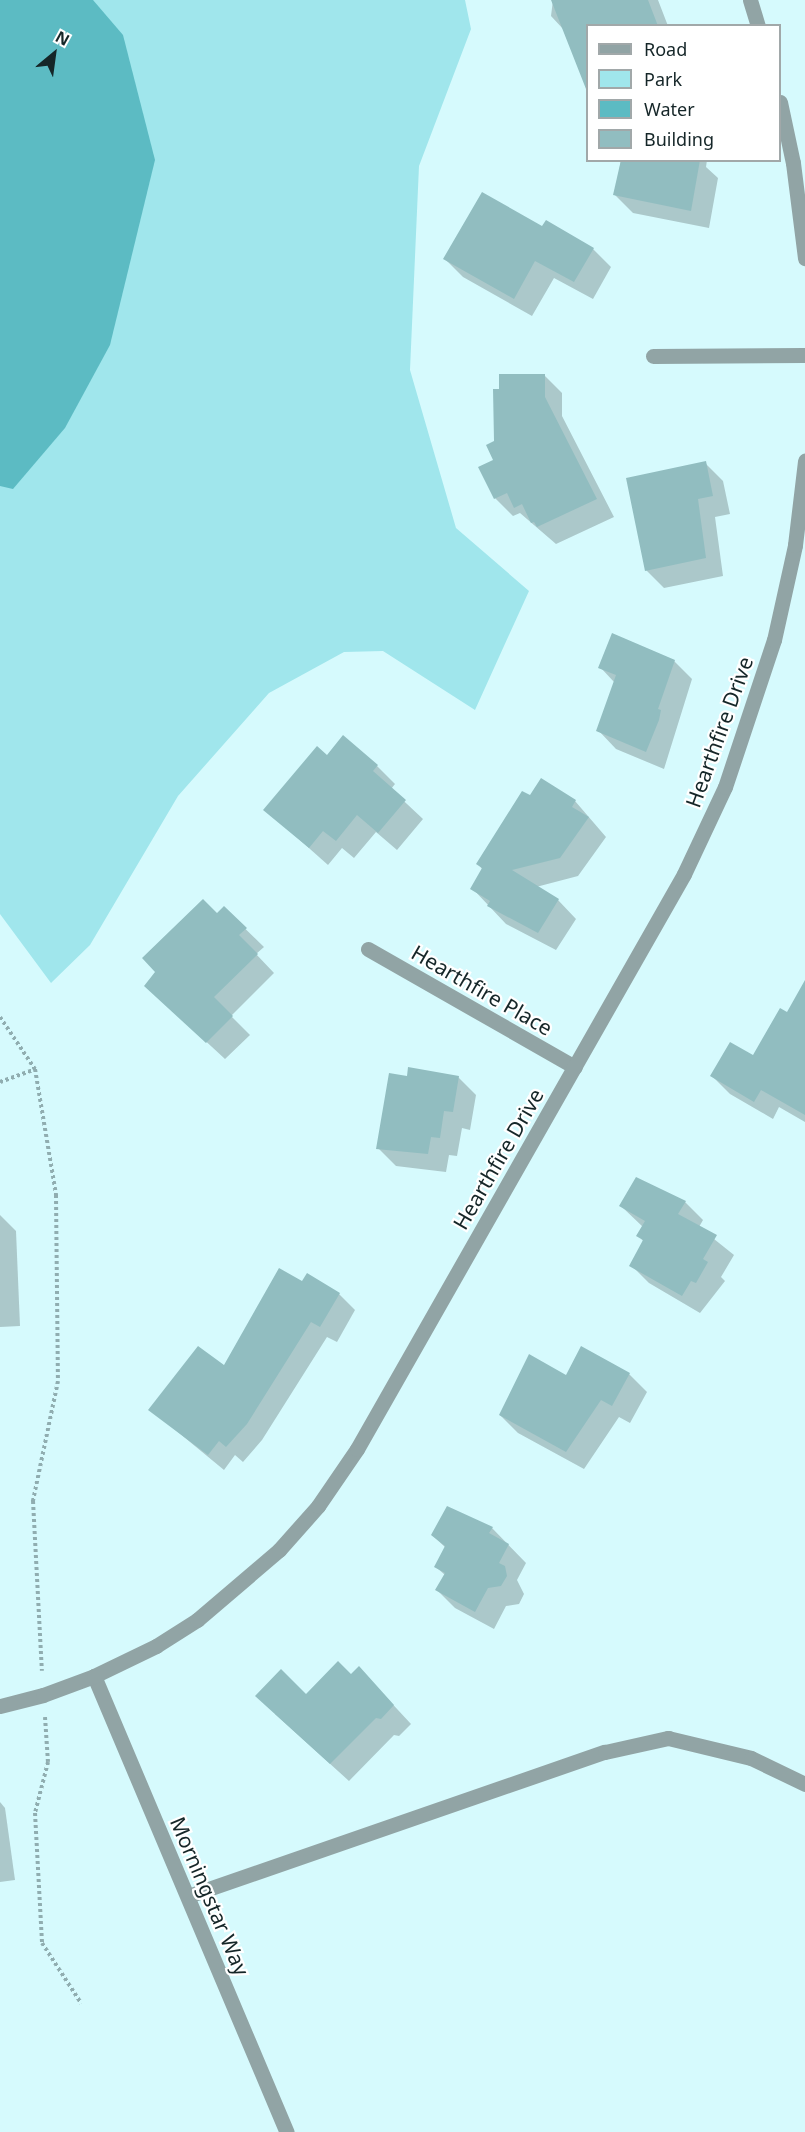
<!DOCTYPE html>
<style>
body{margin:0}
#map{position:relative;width:805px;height:2132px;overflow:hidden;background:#d6fafd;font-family:"Noto Sans",sans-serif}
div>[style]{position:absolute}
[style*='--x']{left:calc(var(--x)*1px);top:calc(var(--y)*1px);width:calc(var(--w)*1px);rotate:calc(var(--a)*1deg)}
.green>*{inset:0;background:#a0e6ec}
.water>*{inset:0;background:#5cbbc3}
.shadow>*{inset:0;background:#0003}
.building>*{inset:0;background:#91bdc0}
.path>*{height:4px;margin-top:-2px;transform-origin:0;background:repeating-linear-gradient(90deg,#90adb0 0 3px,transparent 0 6px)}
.service>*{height:15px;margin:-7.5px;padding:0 7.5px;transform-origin:7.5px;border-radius:7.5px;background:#91a4a5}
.minor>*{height:15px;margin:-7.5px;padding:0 7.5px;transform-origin:7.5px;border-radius:7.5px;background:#91a4a5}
span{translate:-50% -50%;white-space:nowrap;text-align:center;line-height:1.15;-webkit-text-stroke:4.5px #fff;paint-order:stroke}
.street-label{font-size:21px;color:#152628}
.legend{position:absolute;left:586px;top:24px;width:195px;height:138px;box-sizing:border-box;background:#fff;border:2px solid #a1a8a9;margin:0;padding:8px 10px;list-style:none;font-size:18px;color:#152628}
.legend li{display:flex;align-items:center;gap:12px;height:30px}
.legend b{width:30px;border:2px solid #a1a8a9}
.north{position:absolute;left:24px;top:24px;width:60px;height:60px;-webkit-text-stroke:4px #fff;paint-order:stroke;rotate:29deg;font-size:16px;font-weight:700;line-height:24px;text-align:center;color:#152628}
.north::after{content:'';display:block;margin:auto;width:21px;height:27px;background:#152628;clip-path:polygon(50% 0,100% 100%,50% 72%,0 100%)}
</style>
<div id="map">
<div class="green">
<i style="clip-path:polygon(0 0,465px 0,471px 29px,419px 166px,410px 370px,456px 528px,529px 591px,475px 710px,383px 651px,344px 652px,269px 693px,178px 796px,90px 945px,51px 983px,0 914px)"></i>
</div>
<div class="water">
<i style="clip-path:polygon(0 0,93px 0,123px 35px,155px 160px,110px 345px,65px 428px,13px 489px,0 486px)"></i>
</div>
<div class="shadow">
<i style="clip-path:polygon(553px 0,658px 0,668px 26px,588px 26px,588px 75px,578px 65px,564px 30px,551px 16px)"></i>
<i style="clip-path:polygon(621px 160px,707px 160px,706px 167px,718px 178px,709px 228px,633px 213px,615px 195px)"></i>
<i style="clip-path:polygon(543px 228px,593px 249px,611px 267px,593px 299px,554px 278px,532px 316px,463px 277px,445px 259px)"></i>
<i style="clip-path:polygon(544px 375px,562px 393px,562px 416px,614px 517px,556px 544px,520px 513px,513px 516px,495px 498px,495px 442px)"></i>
<i style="clip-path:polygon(705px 463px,723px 481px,730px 514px,715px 517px,723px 576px,664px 588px,646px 570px)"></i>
<i style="clip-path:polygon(674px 661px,692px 679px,664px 769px,616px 749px,598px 730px,615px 683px,600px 667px)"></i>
<i style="clip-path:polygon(327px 757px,377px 766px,395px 784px,391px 789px,423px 819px,397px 850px,376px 832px,354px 858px,342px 848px,328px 865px,265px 809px)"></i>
<i style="clip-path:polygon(531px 797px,575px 801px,606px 837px,578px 876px,536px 887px,558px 900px,576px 919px,556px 950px,506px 924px,472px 888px,483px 870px,478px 864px)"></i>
<i style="clip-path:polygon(224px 908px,264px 947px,256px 954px,274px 973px,231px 1016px,250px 1035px,225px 1059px,146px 986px)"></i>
<i style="clip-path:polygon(805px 999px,805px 1122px,779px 1107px,773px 1119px,730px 1094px,712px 1076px,754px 1057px,787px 1014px)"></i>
<i style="clip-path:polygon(458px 1077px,476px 1095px,470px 1130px,462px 1128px,457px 1156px,449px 1155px,446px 1172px,396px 1166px,378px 1148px,408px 1078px)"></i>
<i style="clip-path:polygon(685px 1202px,703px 1220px,699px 1227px,734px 1255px,721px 1277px,725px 1281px,700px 1313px,649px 1283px,631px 1265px,644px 1242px,638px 1235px,643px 1227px,621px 1206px)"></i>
<i style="clip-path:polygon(0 1215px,16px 1231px,20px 1326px,0 1327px)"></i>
<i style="clip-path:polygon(303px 1283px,339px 1294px,355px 1310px,337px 1342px,327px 1337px,262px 1440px,243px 1462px,235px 1455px,224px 1470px,150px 1409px,224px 1368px)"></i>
<i style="clip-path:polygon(629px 1374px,647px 1392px,630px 1423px,619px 1417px,584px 1469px,518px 1433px,500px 1415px,567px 1377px)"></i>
<i style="clip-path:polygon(492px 1528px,526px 1563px,517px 1580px,524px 1594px,519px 1604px,506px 1606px,494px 1629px,455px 1608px,437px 1590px,445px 1575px,436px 1567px,446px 1548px,432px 1535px)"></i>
<i style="clip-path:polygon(359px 1668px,411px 1724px,399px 1736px,394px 1735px,349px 1781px,275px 1714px,351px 1676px)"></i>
<i style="clip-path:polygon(0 1802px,5px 1808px,15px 1880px,0 1882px)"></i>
</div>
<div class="building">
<i style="clip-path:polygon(551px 0,648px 0,658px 26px,588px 26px,586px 89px)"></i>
<i style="clip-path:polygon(621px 160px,700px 160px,691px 211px,613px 195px)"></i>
<i style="clip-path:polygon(482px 192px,542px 226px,546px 220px,594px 248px,574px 282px,535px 261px,514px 299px,443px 259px)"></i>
<i style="clip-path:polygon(499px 374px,545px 374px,545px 397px,597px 499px,537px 527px,534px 522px,531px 523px,522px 504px,514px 508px,507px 493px,494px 499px,478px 467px,493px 460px,486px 445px,494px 441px,493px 389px,499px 389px)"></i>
<i style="clip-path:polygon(706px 461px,713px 496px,698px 499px,706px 558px,645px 571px,626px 478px)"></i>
<i style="clip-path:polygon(612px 633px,675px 660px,658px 709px,661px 710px,659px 720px,646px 752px,596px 731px,616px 675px,598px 668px)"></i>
<i style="clip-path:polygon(343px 735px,378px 765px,373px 771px,406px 800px,378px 833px,357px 815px,336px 841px,323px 831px,309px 848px,263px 810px,317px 746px,327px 755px)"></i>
<i style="clip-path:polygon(541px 778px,576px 800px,572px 807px,589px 817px,560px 858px,512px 870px,559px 899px,538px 933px,487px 906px,490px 901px,470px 889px,482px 868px,476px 864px,522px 791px,530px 795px)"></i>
<i style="clip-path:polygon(203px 899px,217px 913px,224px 906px,247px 928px,239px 935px,258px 954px,214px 997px,233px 1016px,206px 1043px,144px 986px,155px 972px,142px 958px)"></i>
<i style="clip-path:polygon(805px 980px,805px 1115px,761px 1090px,754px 1102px,710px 1076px,730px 1042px,753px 1055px,780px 1008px,787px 1012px)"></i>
<i style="clip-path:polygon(408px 1067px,459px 1076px,453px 1112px,444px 1111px,440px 1138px,431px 1137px,428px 1154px,376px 1149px,389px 1073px,407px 1076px)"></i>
<i style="clip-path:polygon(636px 1177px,686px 1201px,678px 1214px,717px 1235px,703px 1259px,708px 1262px,696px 1283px,691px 1281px,682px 1296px,629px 1266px,643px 1240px,636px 1236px,645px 1221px,619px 1206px)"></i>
<i style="clip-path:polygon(279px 1268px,302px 1281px,307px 1273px,340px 1293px,320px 1327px,311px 1322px,247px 1424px,226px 1447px,219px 1441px,208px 1455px,148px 1410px,198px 1346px,224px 1365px)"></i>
<i style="clip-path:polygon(581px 1346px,630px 1373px,612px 1406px,601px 1400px,566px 1452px,499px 1415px,529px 1354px,566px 1375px)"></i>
<i style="clip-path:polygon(447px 1506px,493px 1527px,489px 1533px,509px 1544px,499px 1563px,505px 1566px,507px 1576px,501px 1586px,488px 1588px,475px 1612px,435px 1590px,445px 1573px,434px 1567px,445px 1546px,431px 1535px)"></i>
<i style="clip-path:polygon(338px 1661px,351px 1674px,359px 1666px,394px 1705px,381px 1719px,376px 1718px,330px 1764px,255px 1696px,281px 1669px,306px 1694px)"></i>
</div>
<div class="path">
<i style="--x:0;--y:1017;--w:63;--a:56.1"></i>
<i style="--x:35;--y:1069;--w:128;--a:80.5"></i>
<i style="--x:56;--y:1195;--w:186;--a:89.4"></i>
<i style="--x:58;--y:1381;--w:123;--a:101.8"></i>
<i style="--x:33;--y:1501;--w:170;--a:87"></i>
<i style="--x:0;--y:1082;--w:37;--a:-20"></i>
<i style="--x:45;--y:1717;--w:45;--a:86.2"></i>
<i style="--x:48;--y:1762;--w:53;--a:104.3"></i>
<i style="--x:35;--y:1813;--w:130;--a:86.9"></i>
<i style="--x:42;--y:1943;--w:72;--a:57"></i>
</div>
<div class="service">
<i style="--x:188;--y:1896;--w:441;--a:-19.1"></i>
<i style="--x:605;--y:1752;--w:65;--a:-12.5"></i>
<i style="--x:668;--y:1738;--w:85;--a:13.5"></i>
<i style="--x:751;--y:1758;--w:60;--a:25.7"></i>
</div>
<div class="minor">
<i style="--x:750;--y:0;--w:27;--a:73"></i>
<i style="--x:780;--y:102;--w:62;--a:78"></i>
<i style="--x:793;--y:163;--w:96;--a:82.8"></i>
<i style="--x:653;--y:356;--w:152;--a:-0.4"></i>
<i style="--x:368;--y:949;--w:238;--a:29.7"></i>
<i style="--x:94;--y:1676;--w:495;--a:67.1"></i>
<i style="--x:0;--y:1706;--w:44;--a:-14.3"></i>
<i style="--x:43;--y:1695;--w:54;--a:-20.4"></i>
<i style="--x:94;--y:1676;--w:69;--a:-25.8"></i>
<i style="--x:156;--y:1646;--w:49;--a:-32.4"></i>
<i style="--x:197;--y:1620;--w:108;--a:-40.5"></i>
<i style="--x:279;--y:1550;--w:59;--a:-48.4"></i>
<i style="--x:318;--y:1506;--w:69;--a:-55.6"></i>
<i style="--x:357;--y:1449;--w:661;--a:-60.37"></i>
<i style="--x:684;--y:874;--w:96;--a:-64.8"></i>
<i style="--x:725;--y:787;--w:155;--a:-71.6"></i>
<i style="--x:774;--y:640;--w:97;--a:-77.5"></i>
<i style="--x:795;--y:545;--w:85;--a:-83.2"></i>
</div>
<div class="street-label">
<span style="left:719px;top:732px;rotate:-70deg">Hearthfire Drive</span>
<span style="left:482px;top:990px;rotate:30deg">Hearthfire Place</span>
<span style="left:498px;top:1159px;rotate:-60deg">Hearthfire Drive</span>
<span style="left:210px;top:1896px;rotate:67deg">Morningstar Way</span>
</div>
<ul class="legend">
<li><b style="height:8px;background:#91a4a5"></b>Road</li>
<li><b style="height:16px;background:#a0e6ec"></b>Park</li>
<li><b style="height:16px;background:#5cbbc3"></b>Water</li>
<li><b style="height:16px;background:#91bdc0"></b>Building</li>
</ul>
<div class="north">N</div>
</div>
